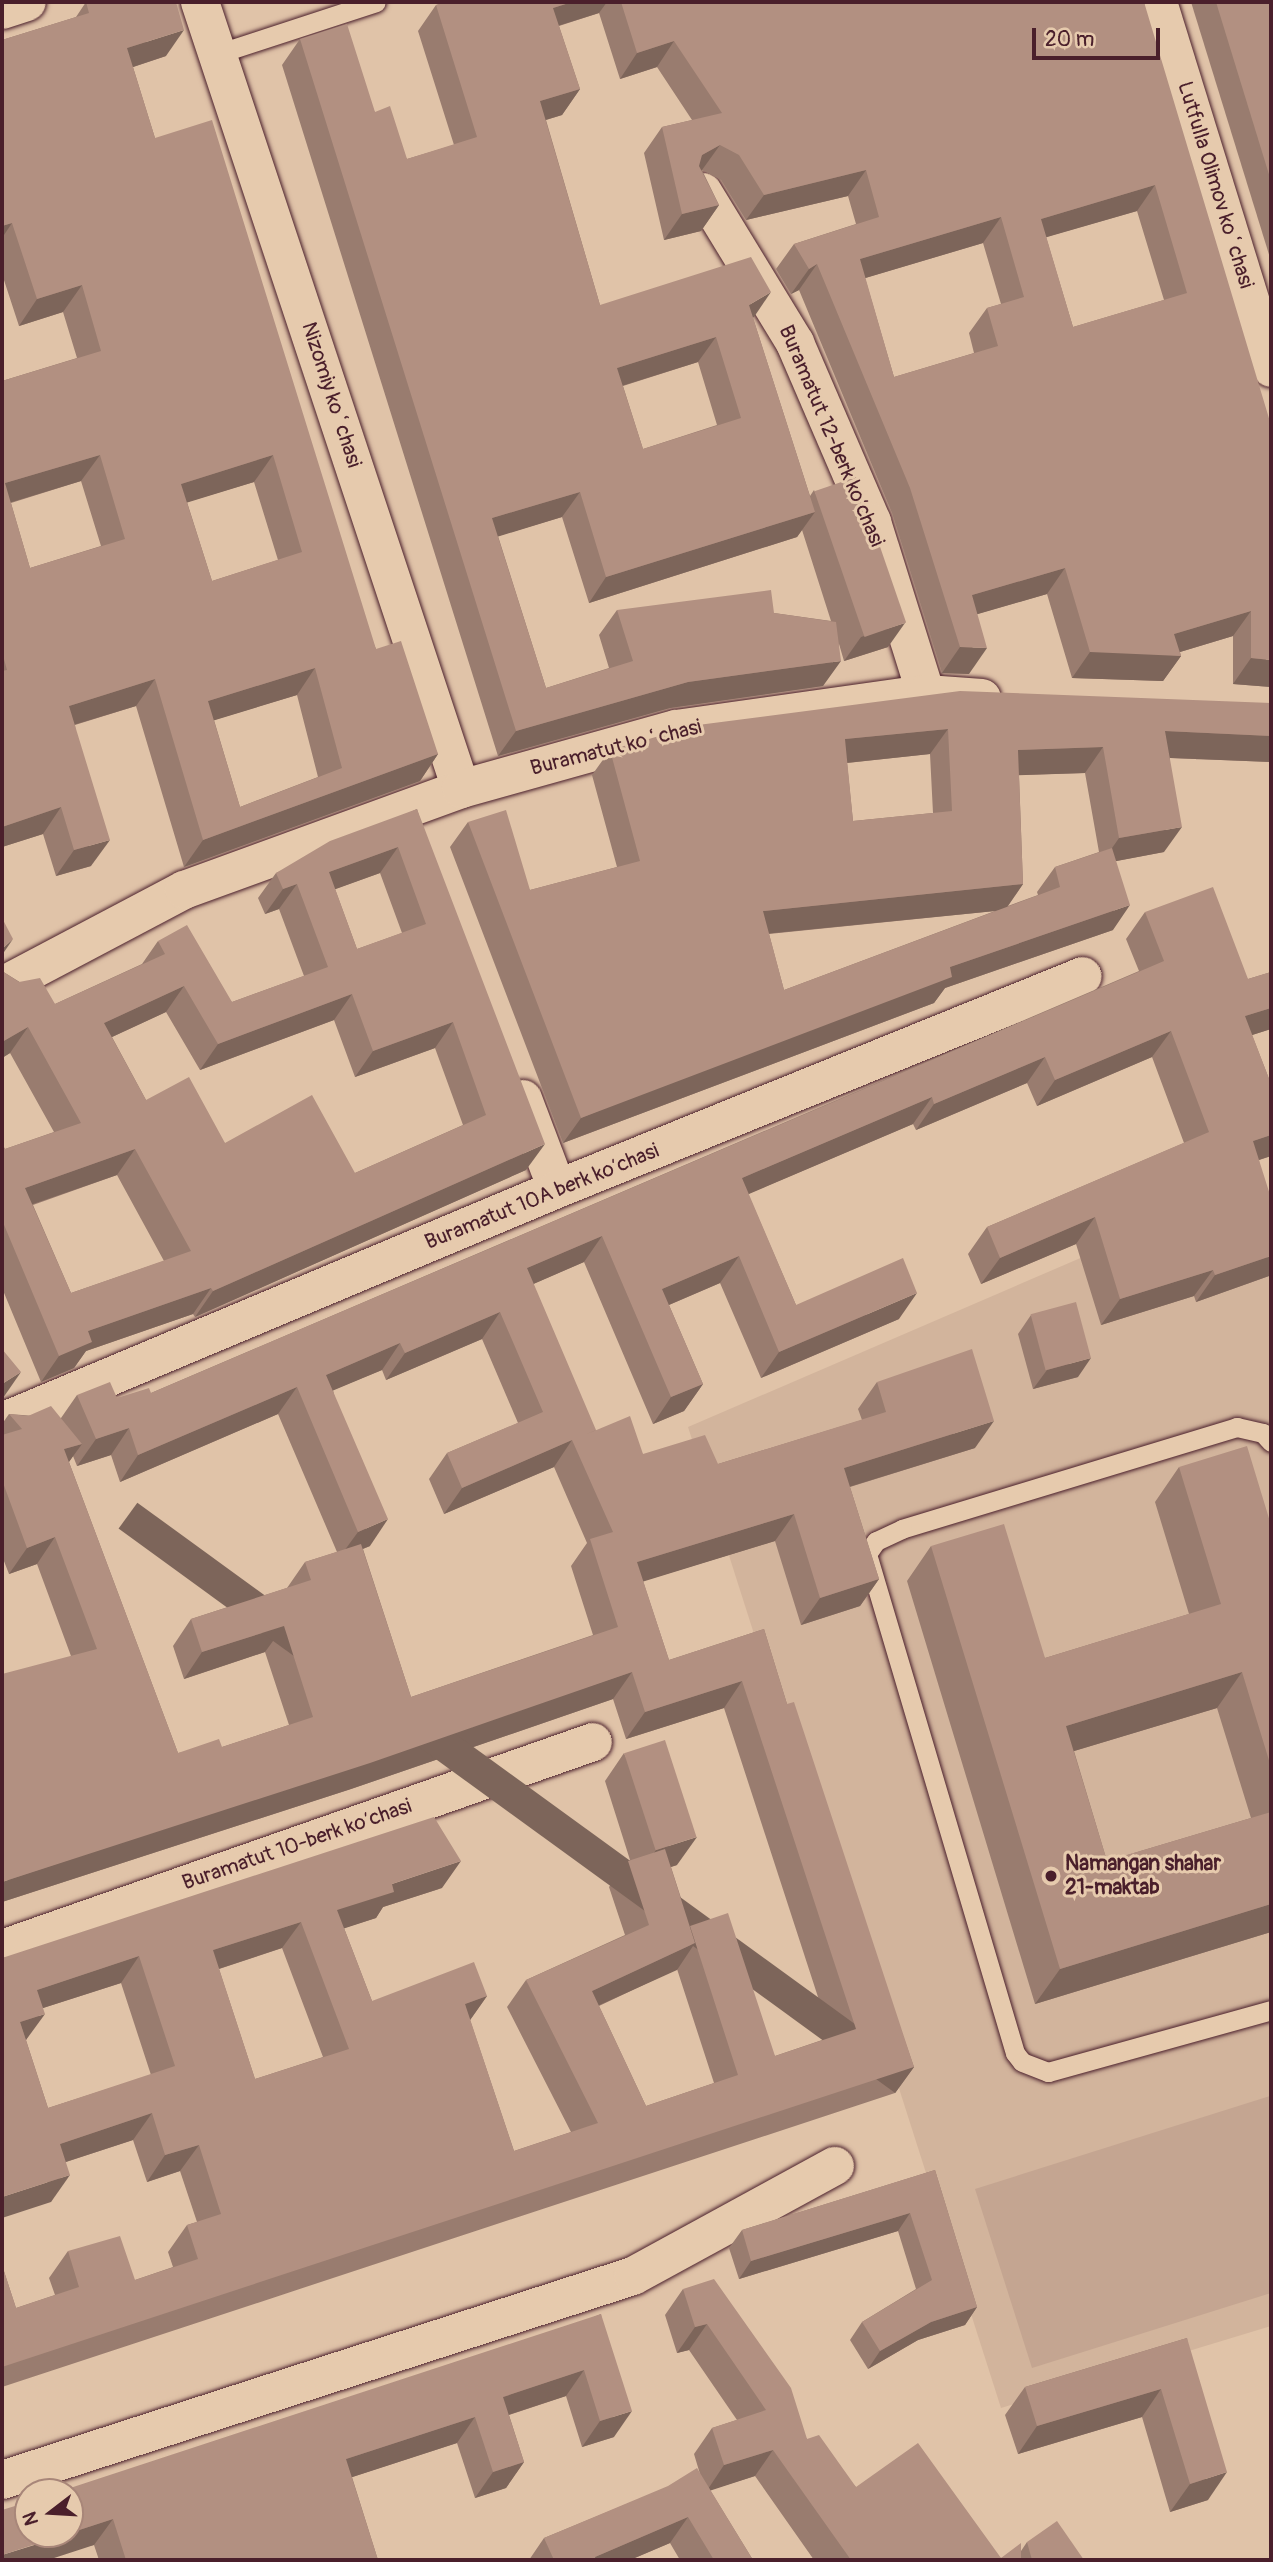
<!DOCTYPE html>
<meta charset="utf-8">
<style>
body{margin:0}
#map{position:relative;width:1273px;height:2562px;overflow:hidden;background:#e0c3a8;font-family:Pangolin,sans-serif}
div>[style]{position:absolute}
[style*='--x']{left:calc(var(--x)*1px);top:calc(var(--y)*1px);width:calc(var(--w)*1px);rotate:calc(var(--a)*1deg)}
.built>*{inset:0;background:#d2b49c}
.green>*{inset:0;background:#c4a591}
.roads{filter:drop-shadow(0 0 2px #4a1f2b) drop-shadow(0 0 2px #4a1f2b)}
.lane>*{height:19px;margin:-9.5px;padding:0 9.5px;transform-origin:9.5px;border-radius:9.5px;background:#e6caad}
.street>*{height:38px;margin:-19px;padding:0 19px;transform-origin:19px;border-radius:19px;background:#e6caad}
.wall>*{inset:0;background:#997c6f}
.shaded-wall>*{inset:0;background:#7d655a;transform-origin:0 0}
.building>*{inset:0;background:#b29081;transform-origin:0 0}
.dots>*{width:19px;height:19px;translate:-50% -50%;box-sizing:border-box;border:4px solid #e6caad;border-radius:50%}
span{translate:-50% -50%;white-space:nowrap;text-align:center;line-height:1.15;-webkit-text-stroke:6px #e6caad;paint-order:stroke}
.street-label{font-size:21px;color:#4a1f2b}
.poi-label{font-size:21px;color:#4a1f2b;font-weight:700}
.left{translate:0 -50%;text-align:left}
.frame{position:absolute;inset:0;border:4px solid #4a1f2b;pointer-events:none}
.north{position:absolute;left:14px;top:2478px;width:70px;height:70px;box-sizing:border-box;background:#e6caad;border:2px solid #a88679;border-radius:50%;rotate:253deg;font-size:19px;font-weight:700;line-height:28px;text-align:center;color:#4a1f2b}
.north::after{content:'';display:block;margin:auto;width:24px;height:32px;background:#4a1f2b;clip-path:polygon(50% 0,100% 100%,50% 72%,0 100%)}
.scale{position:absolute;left:1032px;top:28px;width:128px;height:32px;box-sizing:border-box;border:4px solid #4a1f2b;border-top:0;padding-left:9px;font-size:21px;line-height:24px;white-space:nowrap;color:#4a1f2b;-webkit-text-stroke:5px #e6caad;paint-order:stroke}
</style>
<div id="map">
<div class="built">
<i style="clip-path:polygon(1257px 1182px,1271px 1226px,1271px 2326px,1001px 2408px,688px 1427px)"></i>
</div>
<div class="green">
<i style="clip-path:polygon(1270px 2096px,1271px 2293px,1032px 2368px,975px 2189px)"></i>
</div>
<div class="roads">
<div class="lane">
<i style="--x:217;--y:54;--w:167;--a:-18.1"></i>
<i style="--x:1271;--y:1442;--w:12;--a:-132"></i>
<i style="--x:1263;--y:1433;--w:27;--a:-167"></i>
<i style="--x:1237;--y:1427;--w:350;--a:163.1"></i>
<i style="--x:902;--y:1529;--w:29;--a:155"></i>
<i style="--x:876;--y:1541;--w:16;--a:125"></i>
<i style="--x:867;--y:1554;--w:520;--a:73.48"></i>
<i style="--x:1015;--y:2053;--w:11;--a:52"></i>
<i style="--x:1022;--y:2062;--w:28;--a:21"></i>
<i style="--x:1048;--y:2072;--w:231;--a:-15.5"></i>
</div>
<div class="street">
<i style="--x:200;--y:2;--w:829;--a:71.65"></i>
<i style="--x:1158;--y:2;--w:383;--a:72.8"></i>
<i style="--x:2;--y:10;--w:26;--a:-18"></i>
<i style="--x:703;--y:192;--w:177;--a:58.6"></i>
<i style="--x:795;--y:343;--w:195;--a:66.7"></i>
<i style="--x:872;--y:522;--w:180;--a:72.6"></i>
<i style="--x:2;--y:986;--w:206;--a:-27.8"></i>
<i style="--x:184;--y:890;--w:295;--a:-20"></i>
<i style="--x:461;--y:789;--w:223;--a:-15.6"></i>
<i style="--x:676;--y:729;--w:252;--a:-8"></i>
<i style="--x:926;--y:694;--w:56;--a:4.1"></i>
<i style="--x:523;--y:1099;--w:96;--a:69.3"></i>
<i style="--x:2;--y:1422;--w:602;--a:-22.77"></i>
<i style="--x:557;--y:1189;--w:567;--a:-22.05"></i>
<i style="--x:2;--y:1949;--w:626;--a:-19.3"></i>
<i style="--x:2;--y:2480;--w:663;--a:-17.92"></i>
<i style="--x:633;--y:2276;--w:230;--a:-28.6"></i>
</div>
</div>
<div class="wall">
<i style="clip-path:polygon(evenodd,86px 2px,166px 56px,133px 67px,155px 138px,376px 649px,438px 754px,420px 781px,184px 867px,136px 706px,75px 725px,91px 866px,56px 876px,43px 834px,2px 847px,2px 381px,77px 358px,63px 312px,19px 326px,2px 274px,2px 40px,76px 17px,86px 2px,81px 481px,101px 546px,30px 568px,11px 503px,81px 481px,86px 2px,254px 482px,278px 560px,212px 581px,187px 502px,254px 482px,86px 2px,297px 695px,318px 777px,240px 807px,214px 720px,297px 695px)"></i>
<i style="clip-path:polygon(evenodd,447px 2px,1144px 2px,1271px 687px,1233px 684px,1233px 636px,1180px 652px,1181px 656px,1163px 681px,1072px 678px,1047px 594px,977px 614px,969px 674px,942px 673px,892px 513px,799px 290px,791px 294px,776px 269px,794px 244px,856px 224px,848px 196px,746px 220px,721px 180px,702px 170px,719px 205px,701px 231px,664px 240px,644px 153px,662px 127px,692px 120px,657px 67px,620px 79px,599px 13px,559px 26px,580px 89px,562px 115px,546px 120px,600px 305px,753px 318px,810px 496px,814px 490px,888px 647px,844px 661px,839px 644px,823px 686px,670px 708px,498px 756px,282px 65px,300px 39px,375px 112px,407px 159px,454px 145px,418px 31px,436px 5px,447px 2px,1137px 211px,1164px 300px,1073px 327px,1046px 237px,1137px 211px,447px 2px,983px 243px,1001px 304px,987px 308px,969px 333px,974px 353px,894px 377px,865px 278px,983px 243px,447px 2px,698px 362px,717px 425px,643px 449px,623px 386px,698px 362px,447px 2px,562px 517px,589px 603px,797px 537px,802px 530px,831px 621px,774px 613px,617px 610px,599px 635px,609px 668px,546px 688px,498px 536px,562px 517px)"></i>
<i style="clip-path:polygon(1191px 2px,1271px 2px,1271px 261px)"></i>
<i style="clip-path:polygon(evenodd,1271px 703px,1271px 762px,1170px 758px,1164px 852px,1116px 861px,1113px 930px,945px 988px,934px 1003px,563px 1143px,450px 847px,468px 822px,530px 890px,617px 867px,592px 775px,610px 750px,1271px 703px,930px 754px,933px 813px,853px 821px,847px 763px,930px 754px,1271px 703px,1085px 773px,1099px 852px,1055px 867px,1037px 892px,1038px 895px,1008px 906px,1023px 884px,1019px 775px,1085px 773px,1271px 703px,995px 911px,784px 990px,769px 934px,995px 911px)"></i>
<i style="clip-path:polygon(evenodd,417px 809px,526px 1170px,195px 1317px,193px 1314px,86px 1351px,74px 1368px,41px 1382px,2px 1288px,2px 1144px,5px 1149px,54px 1132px,10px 1053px,2px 1058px,2px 971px,55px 1004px,142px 964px,158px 941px,232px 1002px,304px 976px,279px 909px,265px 914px,258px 898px,276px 873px,417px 809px,380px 873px,402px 933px,357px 949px,335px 889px,380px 873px,417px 809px,166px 1012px,200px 1070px,334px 1020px,355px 1077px,435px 1048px,463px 1125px,355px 1173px,225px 1143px,146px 1100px,112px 1037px,166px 1012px,417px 809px,117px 1175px,164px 1261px,71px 1293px,33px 1205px,117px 1175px)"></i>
<i style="clip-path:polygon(evenodd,1145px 912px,1248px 979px,1271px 972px,1271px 1029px,1252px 1035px,1271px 1084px,1271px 1156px,1259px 1160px,1269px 1276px,1196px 1302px,1194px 1296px,1101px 1325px,1076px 1244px,981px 1284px,968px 1254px,987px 1227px,1184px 1143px,1152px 1057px,1037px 1106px,1027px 1083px,916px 1130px,913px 1124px,748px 1194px,796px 1305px,899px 1319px,761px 1378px,720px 1283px,669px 1305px,703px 1384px,684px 1411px,653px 1424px,584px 1262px,533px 1284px,595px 1430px,643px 1454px,718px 1464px,862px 1420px,858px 1409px,877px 1382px,975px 1448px,850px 1487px,879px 1579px,860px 1606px,801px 1625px,775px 1541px,643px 1581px,669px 1660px,764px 1629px,787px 1704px,914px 2067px,895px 2093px,2px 2387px,2px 2265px,16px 2308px,55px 2295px,49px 2278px,68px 2251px,135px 2280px,173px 2267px,168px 2252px,187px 2225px,197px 2222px,180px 2171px,147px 2182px,133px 2140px,66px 2162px,51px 2202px,2px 1958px,442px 1888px,383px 1907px,376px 1918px,344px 1928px,372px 2001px,487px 1996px,470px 2020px,514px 2151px,571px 2132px,507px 2007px,526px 1980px,625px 1935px,609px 1887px,628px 1861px,630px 1860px,605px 1781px,624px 1753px,677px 1865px,671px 1867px,690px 1926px,775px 2056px,831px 2037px,724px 1708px,626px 1739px,613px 1699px,351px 1789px,2px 1902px,71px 1656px,37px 1564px,9px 1574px,2px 1556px,2px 1424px,9px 1414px,61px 1418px,77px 1395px,117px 1398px,151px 1393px,1139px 971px,1126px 939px,1145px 912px,482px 1339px,518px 1423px,447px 1453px,429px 1479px,444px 1514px,554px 1467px,587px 1543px,571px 1566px,593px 1635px,411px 1697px,363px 1549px,370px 1546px,333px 1390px,382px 1370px,386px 1380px,482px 1339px,1145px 912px,278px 1414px,337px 1552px,305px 1562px,287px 1588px,191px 1619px,173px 1646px,184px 1679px,265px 1652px,289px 1725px,222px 1747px,178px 1753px,69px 1462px,73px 1456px,77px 1466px,111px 1455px,120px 1482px,278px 1414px,1145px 912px,282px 1948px,323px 2057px,255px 2079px,219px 1969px,282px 1948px,1145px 912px,677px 1969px,714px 2083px,646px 2106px,599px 2006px,677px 1969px,1145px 912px,121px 1983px,151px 2075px,48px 2108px,26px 2040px,43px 2008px,121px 1983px)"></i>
<i style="clip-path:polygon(1031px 1315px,1078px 1377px,1033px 1389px,1018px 1334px)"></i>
<i style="clip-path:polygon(evenodd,1179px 1467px,1271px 1525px,1271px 1932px,1035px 2004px,907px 1581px,931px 1546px,1045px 1658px,1189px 1614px,1155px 1502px,1179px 1467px,1217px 1708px,1251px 1818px,1107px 1861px,1074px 1751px,1217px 1708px)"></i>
<i style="clip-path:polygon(935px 2170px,977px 2307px,965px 2325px,918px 2340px,868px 2369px,850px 2340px,862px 2322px,916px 2289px,898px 2231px,739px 2279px,729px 2248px,742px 2230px)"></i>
<i style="clip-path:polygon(683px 2289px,807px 2439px,856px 2487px,1001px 2558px,1021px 2551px,1027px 2542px,1084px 2560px,814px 2560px,755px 2476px,710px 2490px,753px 2560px,680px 2560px,670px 2543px,630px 2560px,529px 2560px,544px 2538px,700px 2474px,694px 2454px,712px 2428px,737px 2420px,689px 2350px,677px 2353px,665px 2315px)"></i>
<i style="clip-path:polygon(601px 2314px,614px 2437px,582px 2447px,566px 2396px,509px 2415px,524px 2462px,506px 2488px,475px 2498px,457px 2443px,352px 2477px,378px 2560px,99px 2560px,94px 2545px,2px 2560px)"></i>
<i style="clip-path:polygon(1187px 2338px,1208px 2500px,1170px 2512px,1142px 2417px,1018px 2454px,1005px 2415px,1025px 2387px)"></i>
</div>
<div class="shaded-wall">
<i style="clip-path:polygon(572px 2px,607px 2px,599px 13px,535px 33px,553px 8px)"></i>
<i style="clip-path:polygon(184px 30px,166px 56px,109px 75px,127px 48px)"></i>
<i style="clip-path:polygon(674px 41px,657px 67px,620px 79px,637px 53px)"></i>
<i style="clip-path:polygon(580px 89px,562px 115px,522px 127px,540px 101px)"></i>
<i style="clip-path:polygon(720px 145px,702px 170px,684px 181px,702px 155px)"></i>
<i style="clip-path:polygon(866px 170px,848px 196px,746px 220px,764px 195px)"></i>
<i style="clip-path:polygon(1155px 185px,1137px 211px,1023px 244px,1041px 219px)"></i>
<i style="clip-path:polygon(719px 205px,701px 231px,664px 240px,682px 214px)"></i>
<i style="clip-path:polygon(1001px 217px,983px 243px,842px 285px,860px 259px)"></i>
<i style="clip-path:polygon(12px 223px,2px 238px,2px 226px)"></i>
<i style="clip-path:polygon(817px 264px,799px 290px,791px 294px,809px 269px)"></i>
<i style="clip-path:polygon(82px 285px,63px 312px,19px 326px,37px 299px)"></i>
<i style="clip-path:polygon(771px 292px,754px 317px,731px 331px,749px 305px)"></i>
<i style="clip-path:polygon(716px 337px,698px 362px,599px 393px,617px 368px)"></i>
<i style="clip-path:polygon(100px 455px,81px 481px,2px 505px,5px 483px)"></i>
<i style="clip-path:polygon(273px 455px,254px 482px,163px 510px,181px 484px)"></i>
<i style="clip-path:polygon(580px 492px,562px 517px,474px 544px,492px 518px)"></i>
<i style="clip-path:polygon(815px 512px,797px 537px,589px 603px,606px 577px)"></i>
<i style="clip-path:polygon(1065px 568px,1047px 594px,954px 621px,972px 595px)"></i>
<i style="clip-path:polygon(1251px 611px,1233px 636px,1170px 655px,1181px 656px,1163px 681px,1072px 678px,1090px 652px,1174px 634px)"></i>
<i style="clip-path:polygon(905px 623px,888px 647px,844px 661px,861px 637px)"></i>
<i style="clip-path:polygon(960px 647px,987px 648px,969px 674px,942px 673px)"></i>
<i style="clip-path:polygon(1251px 658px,1271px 660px,1271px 687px,1233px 684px)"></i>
<i style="clip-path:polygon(841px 661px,823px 686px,670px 708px,498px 756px,516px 731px,688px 682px)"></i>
<i style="clip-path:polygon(315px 668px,297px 695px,189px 728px,208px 701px)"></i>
<i style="clip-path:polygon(155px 679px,136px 706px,50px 732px,69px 706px)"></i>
<i style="clip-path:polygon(948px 729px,930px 754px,827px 765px,845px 739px)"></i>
<i style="clip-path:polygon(1165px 731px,1271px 736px,1271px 762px,1147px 757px)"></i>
<i style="clip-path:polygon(1103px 747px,1085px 773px,1000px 776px,1018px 750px)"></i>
<i style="clip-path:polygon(438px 754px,420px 781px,184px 867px,203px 840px)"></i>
<i style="clip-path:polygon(61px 807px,43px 834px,2px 847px,2px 827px)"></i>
<i style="clip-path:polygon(1182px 827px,1164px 852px,1101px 864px,1119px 838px)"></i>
<i style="clip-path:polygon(110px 840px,91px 866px,56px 876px,74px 850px)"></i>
<i style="clip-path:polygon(398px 847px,380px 873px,311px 898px,329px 872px)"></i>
<i style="clip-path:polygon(297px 884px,279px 909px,265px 914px,283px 889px)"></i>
<i style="clip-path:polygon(1023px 884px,1005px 910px,745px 936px,763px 911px)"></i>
<i style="clip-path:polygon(1130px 905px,1113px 930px,945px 988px,934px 1003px,563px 1143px,581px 1118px,950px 967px)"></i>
<i style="clip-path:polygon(13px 939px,2px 955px,2px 949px)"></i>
<i style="clip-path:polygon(184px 986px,166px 1012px,86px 1049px,104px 1023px)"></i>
<i style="clip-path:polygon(352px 994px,334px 1020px,200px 1070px,218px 1044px)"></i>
<i style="clip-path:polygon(1271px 1008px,1271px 1029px,1227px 1043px,1245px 1016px)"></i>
<i style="clip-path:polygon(453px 1022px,435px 1048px,355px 1077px,373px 1051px)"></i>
<i style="clip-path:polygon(28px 1027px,10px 1053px,2px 1058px,2px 1042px)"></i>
<i style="clip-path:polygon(1171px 1031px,1152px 1057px,1037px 1106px,1055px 1080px)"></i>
<i style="clip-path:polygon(1045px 1057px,1027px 1083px,916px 1130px,934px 1104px)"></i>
<i style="clip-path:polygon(932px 1097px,913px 1124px,723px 1205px,742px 1178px)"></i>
<i style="clip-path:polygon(1271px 1135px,1271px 1156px,1234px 1168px,1253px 1141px)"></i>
<i style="clip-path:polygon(545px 1144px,526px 1170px,195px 1317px,213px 1291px)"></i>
<i style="clip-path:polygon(135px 1149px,117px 1175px,7px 1213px,25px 1188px)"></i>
<i style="clip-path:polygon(1095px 1217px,1076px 1244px,981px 1284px,1000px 1258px)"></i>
<i style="clip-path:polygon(602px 1236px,584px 1262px,508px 1295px,527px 1268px)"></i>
<i style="clip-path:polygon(739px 1256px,720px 1283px,643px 1316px,662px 1289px)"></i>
<i style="clip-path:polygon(1271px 1256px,1271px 1273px,1269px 1276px,1196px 1302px,1215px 1275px)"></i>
<i style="clip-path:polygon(1213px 1270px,1194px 1296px,1101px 1325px,1120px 1299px)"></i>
<i style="clip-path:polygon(211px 1288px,193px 1314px,86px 1351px,74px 1368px,41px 1382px,59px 1356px,88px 1331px)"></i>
<i style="clip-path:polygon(917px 1293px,899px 1319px,761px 1378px,779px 1352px)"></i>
<i style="clip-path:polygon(500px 1312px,482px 1339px,386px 1380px,405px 1353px)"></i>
<i style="clip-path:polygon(400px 1343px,382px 1370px,308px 1401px,326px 1375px)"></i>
<i style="clip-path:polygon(1091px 1358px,1078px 1377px,1033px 1389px,1047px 1370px)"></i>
<i style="clip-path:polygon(21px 1372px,3px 1398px,2px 1399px,2px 1384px)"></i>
<i style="clip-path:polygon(703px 1384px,684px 1411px,653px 1424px,671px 1397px)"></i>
<i style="clip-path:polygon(297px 1387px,278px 1414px,120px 1482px,138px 1455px)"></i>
<i style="clip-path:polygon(994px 1421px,975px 1448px,826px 1494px,844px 1468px)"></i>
<i style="clip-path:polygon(129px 1428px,111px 1455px,77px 1466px,96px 1439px)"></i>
<i style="clip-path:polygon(572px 1440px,554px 1467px,444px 1514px,462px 1488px)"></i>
<i style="clip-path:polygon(82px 1444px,63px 1470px,64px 1449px)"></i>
<i style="clip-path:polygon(794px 1514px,775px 1541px,619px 1589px,637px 1562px)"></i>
<i style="clip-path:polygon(388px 1519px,370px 1546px,339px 1558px,358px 1532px)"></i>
<i style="clip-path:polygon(55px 1537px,37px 1564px,9px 1574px,27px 1548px)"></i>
<i style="clip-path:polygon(879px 1579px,860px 1606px,801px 1625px,820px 1598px)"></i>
<i style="clip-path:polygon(284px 1626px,265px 1652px,184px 1679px,202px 1652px)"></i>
<i style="clip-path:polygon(632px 1672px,613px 1699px,351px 1789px,2px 1902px,2px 1882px)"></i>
<i style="clip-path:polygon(1242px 1672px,1217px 1708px,1041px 1761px,1066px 1726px)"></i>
<i style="clip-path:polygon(742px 1681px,724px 1708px,626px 1739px,645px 1712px)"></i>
<i style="clip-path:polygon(697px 1837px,677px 1865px,636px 1878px,656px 1850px)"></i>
<i style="clip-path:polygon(461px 1861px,442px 1888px,383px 1907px,376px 1918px,318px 1937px,337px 1910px,392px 1884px)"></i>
<i style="clip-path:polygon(1271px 1904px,1271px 1932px,1035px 2004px,1060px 1969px)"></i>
<i style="clip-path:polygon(301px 1922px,282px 1948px,194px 1977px,213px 1950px)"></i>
<i style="clip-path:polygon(695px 1943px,677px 1970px,573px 2017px,592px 1991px)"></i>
<i style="clip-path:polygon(139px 1956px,121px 1983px,18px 2016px,37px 1990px)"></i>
<i style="clip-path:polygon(487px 1996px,468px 2023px,465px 2004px)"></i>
<i style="clip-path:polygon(45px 2014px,26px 2040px,20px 2022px)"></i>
<i style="left:914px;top:2067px;width:32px;height:960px;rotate:126deg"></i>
<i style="clip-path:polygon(152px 2113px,133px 2140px,41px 2170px,60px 2144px)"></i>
<i style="clip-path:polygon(199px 2145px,180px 2171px,147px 2182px,165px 2155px)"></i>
<i style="clip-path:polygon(70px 2175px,51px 2202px,2px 2218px,2px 2197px)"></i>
<i style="clip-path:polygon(910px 2213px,898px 2231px,739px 2279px,751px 2261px)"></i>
<i style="clip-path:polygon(977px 2307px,965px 2325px,918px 2340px,868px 2369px,880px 2351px,931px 2322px)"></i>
<i style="clip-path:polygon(707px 2324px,689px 2350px,677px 2353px,695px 2327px)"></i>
<i style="clip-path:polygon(584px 2370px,566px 2396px,484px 2423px,503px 2397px)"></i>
<i style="clip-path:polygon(1161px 2389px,1142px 2417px,1018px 2454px,1037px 2426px)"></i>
<i style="clip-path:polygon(632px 2411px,614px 2437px,582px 2447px,600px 2421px)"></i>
<i style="clip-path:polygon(475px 2417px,457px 2443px,328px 2485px,346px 2459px)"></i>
<i style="clip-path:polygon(773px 2450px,755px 2476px,706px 2492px,724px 2465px)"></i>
<i style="clip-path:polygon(524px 2462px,506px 2488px,475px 2498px,493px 2472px)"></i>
<i style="clip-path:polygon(1227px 2472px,1208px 2500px,1170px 2512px,1190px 2484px)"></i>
<i style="clip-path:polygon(688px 2517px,670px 2543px,630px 2560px,593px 2560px,595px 2557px)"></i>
<i style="clip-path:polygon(113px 2519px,94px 2545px,48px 2560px,2px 2560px,2px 2555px,70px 2534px,70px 2533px)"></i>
</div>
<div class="building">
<i style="clip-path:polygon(evenodd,86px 2px,176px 2px,184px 30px,127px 48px,155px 138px,212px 120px,376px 649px,401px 641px,438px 754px,203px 840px,155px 679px,69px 706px,110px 840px,74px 850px,61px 807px,2px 827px,2px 671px,7px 670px,2px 652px,2px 381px,101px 351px,82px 285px,37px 299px,12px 223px,2px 226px,2px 40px,89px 13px,86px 2px,100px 455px,125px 539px,30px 568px,5px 483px,100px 455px,86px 2px,273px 455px,302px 552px,212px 581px,181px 484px,273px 455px,86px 2px,315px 668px,342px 768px,240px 807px,208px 701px,315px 668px)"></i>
<i style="clip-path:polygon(evenodd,447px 2px,572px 2px,553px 8px,580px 89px,540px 101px,600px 305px,751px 257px,771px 292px,749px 305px,815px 512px,606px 577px,580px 492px,492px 518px,546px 688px,633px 661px,617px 610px,771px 590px,774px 613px,836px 622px,841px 661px,688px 682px,516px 731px,300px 39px,347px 24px,375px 112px,390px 106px,407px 159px,477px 137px,436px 5px,447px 2px,716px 337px,741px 418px,643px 449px,617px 368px,716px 337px)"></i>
<i style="clip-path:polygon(evenodd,621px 2px,1144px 2px,1271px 425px,1271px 660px,1251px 658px,1251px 611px,1174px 634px,1181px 656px,1090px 652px,1065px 568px,972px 595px,987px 648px,960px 647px,910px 488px,817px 264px,809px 269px,794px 244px,879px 217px,866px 170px,764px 195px,739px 155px,720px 145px,702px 155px,699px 166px,719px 205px,682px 214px,662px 127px,722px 113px,674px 41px,637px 53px,621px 2px,1155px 185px,1187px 293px,1073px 327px,1041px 219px,1155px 185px,621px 2px,1001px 217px,1024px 297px,987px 308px,998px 346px,894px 377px,860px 259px,1001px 217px)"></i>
<i style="clip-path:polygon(1216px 2px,1271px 2px,1271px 181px)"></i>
<i style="left:856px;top:477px;width:154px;height:44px;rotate:71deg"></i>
<i style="clip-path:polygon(evenodd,960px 691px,1271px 703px,1271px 736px,1165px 731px,1182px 827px,1119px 838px,1103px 747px,1018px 750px,1023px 884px,763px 911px,784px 990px,1060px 887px,1055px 867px,1112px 848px,1130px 905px,950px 967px,952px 977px,581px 1118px,468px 822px,506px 810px,530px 890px,640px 861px,610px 750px,698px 725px,960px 691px,948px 729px,952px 811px,853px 821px,845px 739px,948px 729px)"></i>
<i style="clip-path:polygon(evenodd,417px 809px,545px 1144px,213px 1291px,211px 1288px,88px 1331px,92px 1342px,59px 1356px,2px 1220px,2px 1144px,5px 1149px,81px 1123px,28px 1027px,2px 1042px,2px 971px,19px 982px,40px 978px,55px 1004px,165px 954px,158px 941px,187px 925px,232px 1002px,328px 967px,297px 884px,283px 889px,276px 873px,330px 841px,417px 809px,398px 847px,426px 924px,357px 949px,329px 872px,398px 847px,417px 809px,184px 986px,218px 1044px,352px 994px,373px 1051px,453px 1022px,486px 1115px,355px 1173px,312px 1095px,225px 1143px,189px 1077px,146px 1100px,104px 1023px,184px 986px,417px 809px,135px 1149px,191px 1251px,71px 1293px,25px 1188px,135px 1149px)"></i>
<i style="clip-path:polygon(evenodd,1213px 887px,1248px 979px,1271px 972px,1271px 1008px,1245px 1016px,1271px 1084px,1271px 1135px,1253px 1141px,1271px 1198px,1271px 1256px,1215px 1275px,1213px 1270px,1120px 1299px,1095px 1217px,1000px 1258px,987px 1227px,1209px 1132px,1171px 1031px,1055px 1080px,1045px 1057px,934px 1104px,932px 1097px,742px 1178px,796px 1305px,903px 1258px,917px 1293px,779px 1352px,739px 1256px,662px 1289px,703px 1384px,671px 1397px,602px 1236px,527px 1268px,596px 1430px,587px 1434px,630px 1416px,643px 1454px,705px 1435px,718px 1464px,886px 1412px,877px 1382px,972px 1349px,994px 1421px,844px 1468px,879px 1579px,820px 1598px,794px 1514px,637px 1562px,669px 1660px,764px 1629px,787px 1704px,794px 1702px,914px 2067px,2px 2367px,2px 2265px,16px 2308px,79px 2287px,68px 2251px,120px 2236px,135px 2280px,198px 2259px,187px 2225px,221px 2214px,199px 2145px,165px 2155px,152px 2113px,60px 2144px,70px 2175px,2px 2197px,2px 1958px,434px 1817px,461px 1861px,392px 1884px,394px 1892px,337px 1910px,372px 2001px,474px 1962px,487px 1996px,465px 2004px,514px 2151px,598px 2123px,526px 1980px,649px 1925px,628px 1861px,665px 1849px,695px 1943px,592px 1991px,646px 2106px,738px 2075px,690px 1926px,728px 1913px,775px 2056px,856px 2029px,742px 1681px,645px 1712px,632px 1672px,370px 1763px,2px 1882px,2px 1674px,97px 1649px,55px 1537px,27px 1548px,2px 1480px,2px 1435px,22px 1429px,9px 1414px,28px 1416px,51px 1406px,82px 1444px,64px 1449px,178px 1753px,219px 1739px,222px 1747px,313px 1717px,284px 1626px,202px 1652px,191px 1619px,311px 1580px,305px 1562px,361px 1544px,411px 1697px,618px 1627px,590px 1539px,613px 1532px,572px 1440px,462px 1488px,447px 1453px,543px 1412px,500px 1312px,405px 1353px,400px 1343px,326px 1375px,388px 1519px,358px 1532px,297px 1387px,138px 1455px,129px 1428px,96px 1439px,77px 1395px,110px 1382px,117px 1398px,149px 1388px,151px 1393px,1164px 961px,1145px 912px,1213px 887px,301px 1922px,349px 2049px,255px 2079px,213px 1950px,301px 1922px,1213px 887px,139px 1956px,175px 2066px,48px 2108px,20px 2022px,45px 2014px,37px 1990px,139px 1956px)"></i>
<i style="clip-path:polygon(2px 918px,13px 939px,2px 949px)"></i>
<i style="left:1076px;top:1302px;width:58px;height:47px;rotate:75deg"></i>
<i style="clip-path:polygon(2px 1349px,21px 1372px,2px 1384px,2px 1388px)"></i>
<i style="clip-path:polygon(1247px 1446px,1271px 1525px,1271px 1767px,1242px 1672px,1066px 1726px,1107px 1861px,1271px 1812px,1271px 1904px,1060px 1969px,931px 1546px,1004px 1524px,1045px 1658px,1221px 1604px,1179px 1467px)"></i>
<i style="left:665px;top:1740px;width:102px;height:43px;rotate:72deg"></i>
<i style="clip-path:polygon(935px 2170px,977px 2307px,931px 2322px,880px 2351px,862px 2322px,932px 2280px,910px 2213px,751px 2261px,742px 2230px)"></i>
<i style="clip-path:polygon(714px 2279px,791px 2388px,807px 2439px,819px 2435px,856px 2487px,918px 2443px,1001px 2558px,1021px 2543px,1021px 2560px,851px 2560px,773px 2450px,724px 2465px,712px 2428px,766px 2410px,707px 2324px,695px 2327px,683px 2289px)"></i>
<i style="clip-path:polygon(601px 2314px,632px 2411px,600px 2421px,584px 2370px,503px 2397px,524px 2462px,493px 2472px,475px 2417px,346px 2459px,378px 2560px,126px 2560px,113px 2519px,70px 2533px,70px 2492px,58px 2492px)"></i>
<i style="clip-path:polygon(1187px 2338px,1227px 2472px,1190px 2484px,1161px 2389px,1037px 2426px,1025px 2387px)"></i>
<i style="clip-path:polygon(697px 2468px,753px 2560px,714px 2560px,688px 2517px,595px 2557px,596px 2560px,554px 2560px,544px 2538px,668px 2486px)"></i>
<i style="clip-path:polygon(28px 2502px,28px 2534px,67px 2534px,2px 2555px,2px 2510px)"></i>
<i style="clip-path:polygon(1057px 2521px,1084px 2560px,1032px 2560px,1027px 2542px)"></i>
</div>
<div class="dots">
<i style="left:1051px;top:1876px;background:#4a1f2b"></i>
</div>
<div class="street-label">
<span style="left:1215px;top:185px;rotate:73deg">Lutfulla Olimov koʻchasi</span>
<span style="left:331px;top:395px;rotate:72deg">Nizomiy koʻchasi</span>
<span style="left:831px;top:436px;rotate:67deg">Buramatut 12-berk koʼchasi</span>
<span style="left:616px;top:748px;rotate:-14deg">Buramatut koʻchasi</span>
<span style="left:542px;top:1197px;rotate:-22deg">Buramatut 10А berk koʼchasi</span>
<span style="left:297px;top:1845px;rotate:-19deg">Buramatut 10-berk koʼchasi</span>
</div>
<div class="poi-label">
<span class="left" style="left:1065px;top:1876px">Namangan shahar<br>21-maktab</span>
</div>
<div class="frame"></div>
<div class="north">N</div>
<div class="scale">20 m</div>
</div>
